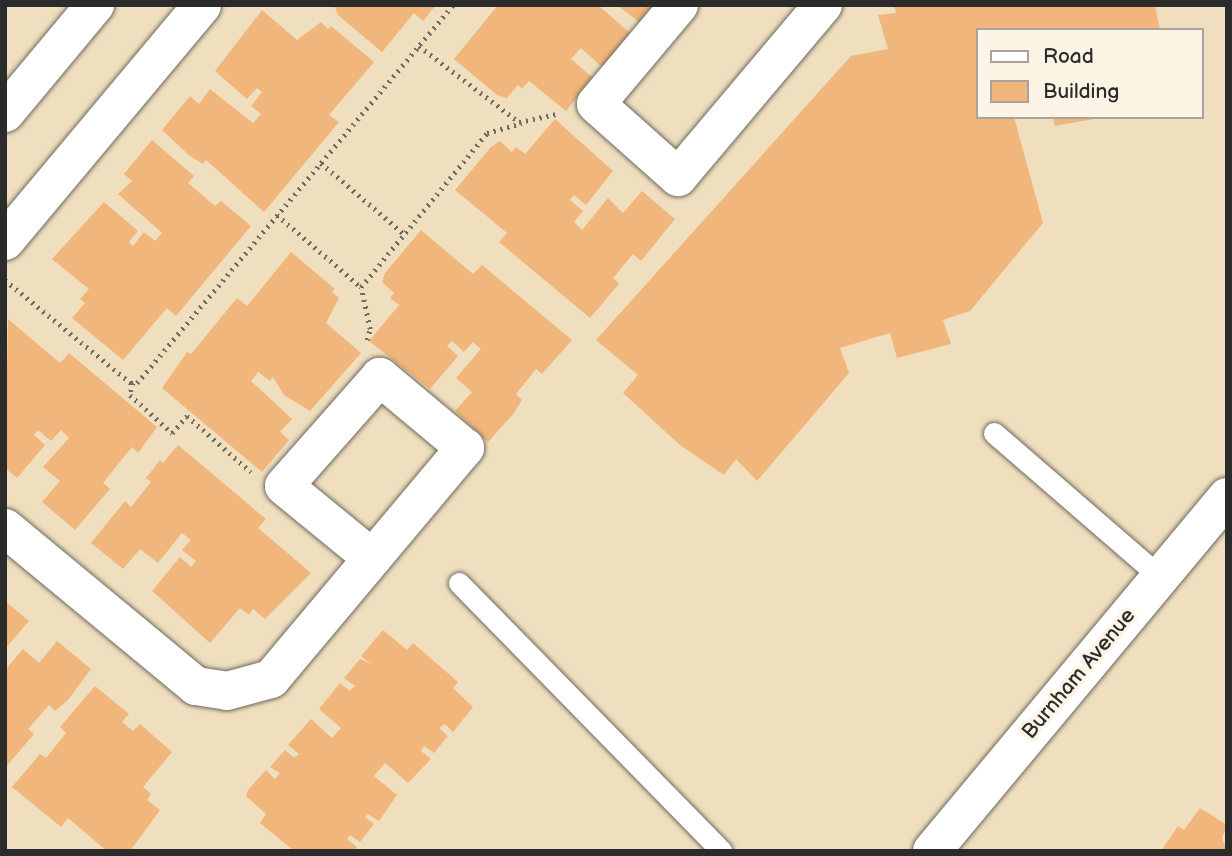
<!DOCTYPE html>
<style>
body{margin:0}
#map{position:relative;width:1232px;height:856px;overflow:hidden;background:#efdfbf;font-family:"Balsamiq Sans",sans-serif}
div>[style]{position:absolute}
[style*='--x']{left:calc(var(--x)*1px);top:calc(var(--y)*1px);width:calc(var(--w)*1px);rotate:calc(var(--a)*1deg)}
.building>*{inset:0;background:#f1b67b}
.path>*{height:4.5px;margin-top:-2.25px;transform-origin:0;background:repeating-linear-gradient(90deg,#706a5f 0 2px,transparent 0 7px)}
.roads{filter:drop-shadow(0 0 2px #706a5f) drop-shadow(0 0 2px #706a5f)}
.service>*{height:21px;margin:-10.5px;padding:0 10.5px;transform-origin:10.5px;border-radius:10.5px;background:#fff}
.minor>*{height:38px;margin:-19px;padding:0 19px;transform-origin:19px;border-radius:19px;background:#fff}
span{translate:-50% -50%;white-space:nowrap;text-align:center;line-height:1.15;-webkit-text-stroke:7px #fcf5e5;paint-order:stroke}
.street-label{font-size:21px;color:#2b2b2b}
.frame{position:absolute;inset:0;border:7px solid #2b2b2b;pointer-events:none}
.legend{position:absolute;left:976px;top:28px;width:228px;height:91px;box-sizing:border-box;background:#fcf5e5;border:2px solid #a8a49b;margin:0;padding:9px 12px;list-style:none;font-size:21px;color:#2b2b2b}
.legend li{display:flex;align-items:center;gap:14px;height:35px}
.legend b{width:35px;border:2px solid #a8a49b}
</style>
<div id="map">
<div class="building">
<i style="clip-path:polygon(334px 5px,436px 5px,423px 21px,414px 13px,382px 52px,338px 15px)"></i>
<i style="clip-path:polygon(498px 5px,598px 5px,630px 33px,602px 67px,581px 48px,571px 59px,593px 78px,566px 111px,529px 81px,522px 89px,518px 85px,507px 98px,497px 95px,454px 59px)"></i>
<i style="clip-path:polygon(617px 5px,653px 5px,639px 22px)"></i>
<i style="clip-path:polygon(894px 5px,1155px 5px,1160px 30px,978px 30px,978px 117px,1014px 117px,1043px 223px,970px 311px,943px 320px,951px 344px,897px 358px,890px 333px,840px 348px,849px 373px,757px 481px,736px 459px,724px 475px,680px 445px,623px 393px,638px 375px,596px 340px,851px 56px,888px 49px,878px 15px,896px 13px)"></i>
<i style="clip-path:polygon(262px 10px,297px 40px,321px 22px,328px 29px,331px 26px,374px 62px,329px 115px,339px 122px,264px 212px,206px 160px,203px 164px,190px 156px,162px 130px,190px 96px,199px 104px,210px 89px,253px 123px,261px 114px,251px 106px,262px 92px,257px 88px,247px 99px,215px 71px)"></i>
<i style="clip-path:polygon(1053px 117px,1094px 117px,1094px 119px,1055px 126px)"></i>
<i style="clip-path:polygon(555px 119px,613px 171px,586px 205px,574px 195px,570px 200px,583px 211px,574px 222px,582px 230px,608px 198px,623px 213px,642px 191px,675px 219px,641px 261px,633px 254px,613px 278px,619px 284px,590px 318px,499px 242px,507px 233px,455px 190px,491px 147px,500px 141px,512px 152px,516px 147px,525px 154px)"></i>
<i style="clip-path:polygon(152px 140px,194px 176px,188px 183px,215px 206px,221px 201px,251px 226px,176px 316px,167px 308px,123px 360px,72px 318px,85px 303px,80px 299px,89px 289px,52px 259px,104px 202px,138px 231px,129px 242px,133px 246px,144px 232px,155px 241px,162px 233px,118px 194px,132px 181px,124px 174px)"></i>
<i style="clip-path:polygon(421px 230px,473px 274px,482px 265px,572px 340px,542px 374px,536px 369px,516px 394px,522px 400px,514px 413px,488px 442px,455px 411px,472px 392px,456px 378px,481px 349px,473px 342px,464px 352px,452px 341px,447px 346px,458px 356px,430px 389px,369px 341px,399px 305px,390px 298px,394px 293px,382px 282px,385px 273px)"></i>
<i style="clip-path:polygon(291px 252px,335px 289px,332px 292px,339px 298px,326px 323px,361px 353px,310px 411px,284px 395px,273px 377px,270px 381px,258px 372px,251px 381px,292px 419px,280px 432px,289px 440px,262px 472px,162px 388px,187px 352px,191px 354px,237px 298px,247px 306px)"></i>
<i style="clip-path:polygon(8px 319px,60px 363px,69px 353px,157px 427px,138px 453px,132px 447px,103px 483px,110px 489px,75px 530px,42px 502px,60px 481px,43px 467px,69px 438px,61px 430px,51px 441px,38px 430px,34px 435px,45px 445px,17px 478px,5px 468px)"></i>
<i style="clip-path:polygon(178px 445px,266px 519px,258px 528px,311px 573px,265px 619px,253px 609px,249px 615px,240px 608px,210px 643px,152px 591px,180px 557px,191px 567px,196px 561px,182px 550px,191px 540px,182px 533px,158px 563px,140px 549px,123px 569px,91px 543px,125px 501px,131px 507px,151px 482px,146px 478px,160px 460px,163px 463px)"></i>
<i style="clip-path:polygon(5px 601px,29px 621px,5px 649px)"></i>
<i style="clip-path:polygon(383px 630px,407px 650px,413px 643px,458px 682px,453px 688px,473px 707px,453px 732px,445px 724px,439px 728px,448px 736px,434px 753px,424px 746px,421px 751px,431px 759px,408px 783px,385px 763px,374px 776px,397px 795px,379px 821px,368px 814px,365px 817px,374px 824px,360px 842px,350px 835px,347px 839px,357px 847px,354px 851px,294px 851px,260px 823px,266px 814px,246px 796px,248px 790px,266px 770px,275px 779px,280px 773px,270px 767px,285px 750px,294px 758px,299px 754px,288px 745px,311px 719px,332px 738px,341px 728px,319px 709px,340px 683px,350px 691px,355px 686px,344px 678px,360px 659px,371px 664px,361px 656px)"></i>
<i style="clip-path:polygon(57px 641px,91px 669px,68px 700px,55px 711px,49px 705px,28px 729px,34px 734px,5px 768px,6px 669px,23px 649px,39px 663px)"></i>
<i style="clip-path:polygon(95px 686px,129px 714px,122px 722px,133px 731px,140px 724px,172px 752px,143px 787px,151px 794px,147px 800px,160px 810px,130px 851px,107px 851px,68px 818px,61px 827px,12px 787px,40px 754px,46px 758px,66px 733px,60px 727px)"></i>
<i style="clip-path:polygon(1200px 808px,1227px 825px,1222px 838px,1227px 851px,1161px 851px,1178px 826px,1184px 830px)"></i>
</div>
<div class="path">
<i style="--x:419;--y:46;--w:126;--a:37.2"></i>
<i style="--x:519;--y:122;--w:40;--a:-12"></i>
<i style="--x:321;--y:163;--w:109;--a:40.5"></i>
<i style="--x:277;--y:215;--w:111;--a:40.6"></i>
<i style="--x:5;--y:280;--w:163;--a:39.3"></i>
<i style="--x:131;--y:383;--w:6;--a:0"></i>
<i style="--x:137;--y:383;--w:493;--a:-50.1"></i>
<i style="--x:367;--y:340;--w:11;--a:-75"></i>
<i style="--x:370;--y:329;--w:43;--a:-102.1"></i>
<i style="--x:361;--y:287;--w:199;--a:-50.7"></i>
<i style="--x:487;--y:133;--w:36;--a:-16"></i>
<i style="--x:133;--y:383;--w:12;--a:104"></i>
<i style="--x:130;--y:395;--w:57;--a:42.1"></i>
<i style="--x:172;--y:433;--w:23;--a:-49"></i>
<i style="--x:187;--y:416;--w:85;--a:41.2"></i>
</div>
<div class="roads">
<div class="service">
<i style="--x:994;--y:433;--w:220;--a:40.9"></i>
<i style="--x:459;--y:583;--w:375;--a:45.6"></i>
</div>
<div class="minor">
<i style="--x:679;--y:5;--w:129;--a:130"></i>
<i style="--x:596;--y:104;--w:110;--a:41.7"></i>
<i style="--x:678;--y:177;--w:225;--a:-49.9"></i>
<i style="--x:5;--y:113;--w:141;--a:-50.2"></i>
<i style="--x:5;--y:241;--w:307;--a:-50.1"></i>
<i style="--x:5;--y:528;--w:248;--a:39.6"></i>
<i style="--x:196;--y:686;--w:31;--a:9"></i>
<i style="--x:227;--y:691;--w:46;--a:-15.3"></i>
<i style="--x:271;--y:679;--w:302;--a:-50"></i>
<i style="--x:465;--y:448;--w:111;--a:-140.1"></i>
<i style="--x:380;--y:377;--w:145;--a:131.4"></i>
<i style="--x:284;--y:486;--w:114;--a:39.3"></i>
<i style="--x:932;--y:851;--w:461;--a:-50.2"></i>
</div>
</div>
<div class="street-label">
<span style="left:1079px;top:674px;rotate:-50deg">Burnham Avenue</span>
</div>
<div class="frame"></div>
<ul class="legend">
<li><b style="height:9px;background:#fff"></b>Road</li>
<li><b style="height:19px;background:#f1b67b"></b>Building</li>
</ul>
</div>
